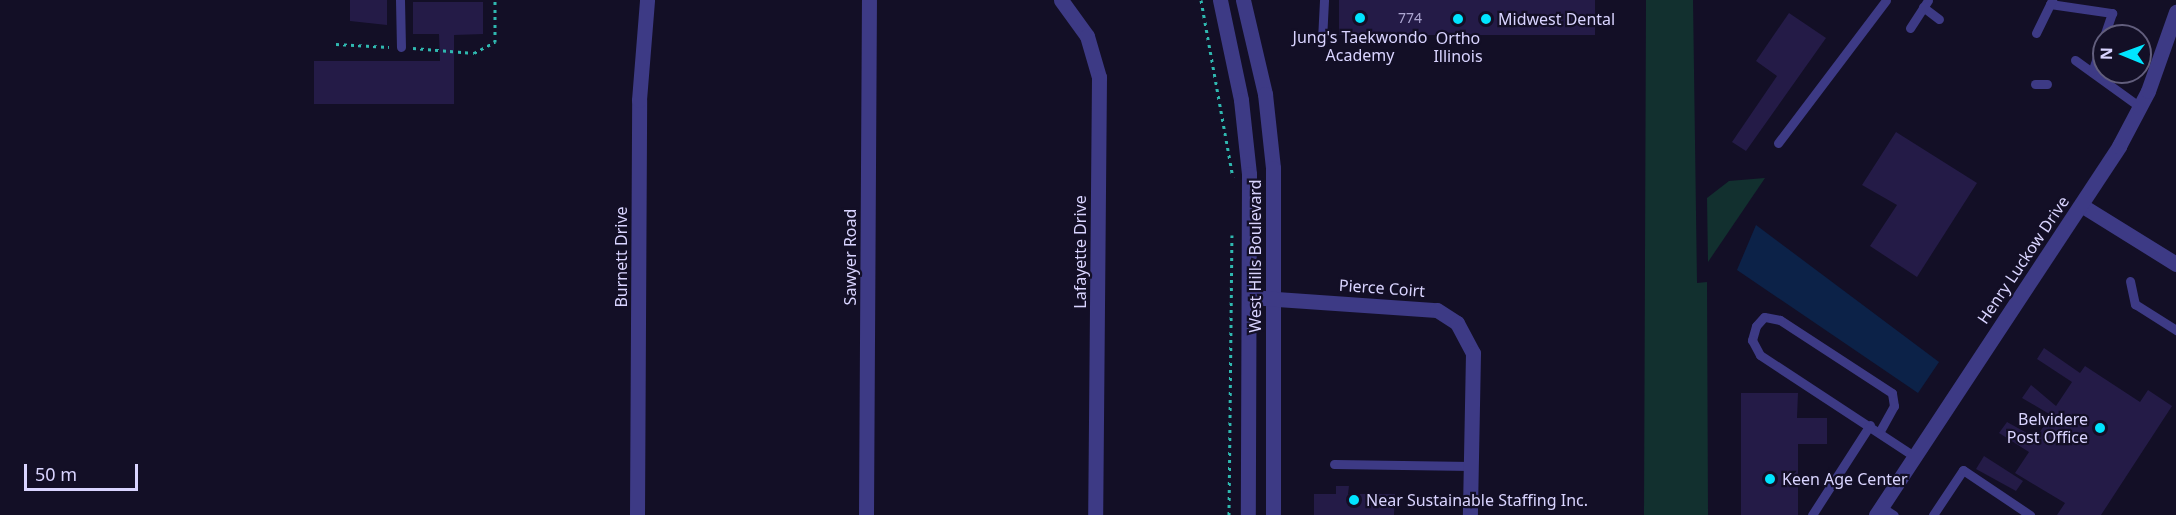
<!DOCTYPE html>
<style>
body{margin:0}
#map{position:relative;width:2176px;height:515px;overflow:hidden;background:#130f26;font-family:"Noto Sans",sans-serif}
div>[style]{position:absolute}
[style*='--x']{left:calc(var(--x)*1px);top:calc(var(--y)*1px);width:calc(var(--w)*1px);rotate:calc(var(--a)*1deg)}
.green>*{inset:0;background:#12302f}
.water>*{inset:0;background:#0c2248}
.building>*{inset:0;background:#241b47;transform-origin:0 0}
.path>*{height:3px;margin-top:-1.5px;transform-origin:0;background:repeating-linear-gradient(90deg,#2fb8b0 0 3px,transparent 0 7.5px)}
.lane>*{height:9px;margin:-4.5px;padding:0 4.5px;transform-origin:4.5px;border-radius:4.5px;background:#3d3a85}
.street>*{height:15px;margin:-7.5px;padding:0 7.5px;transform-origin:7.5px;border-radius:7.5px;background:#3d3a85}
.dots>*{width:16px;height:16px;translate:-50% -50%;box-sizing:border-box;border:3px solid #130f26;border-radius:50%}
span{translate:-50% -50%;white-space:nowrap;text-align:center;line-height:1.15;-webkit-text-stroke:4.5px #130f26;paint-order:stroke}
.number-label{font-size:14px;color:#aca6d1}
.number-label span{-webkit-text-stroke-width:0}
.poi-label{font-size:16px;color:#d9d4ff}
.left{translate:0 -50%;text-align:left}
.right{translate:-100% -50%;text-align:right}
.street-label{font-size:16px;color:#d9d4ff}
.north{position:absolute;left:2092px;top:24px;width:60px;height:60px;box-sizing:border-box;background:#130f26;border:2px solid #625e7d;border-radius:50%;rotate:271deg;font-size:16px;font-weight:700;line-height:24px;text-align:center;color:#d9d4ff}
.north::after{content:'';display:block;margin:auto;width:21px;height:27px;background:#00e5ff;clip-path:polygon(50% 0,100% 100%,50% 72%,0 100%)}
.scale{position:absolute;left:24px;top:464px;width:114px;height:27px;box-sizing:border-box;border:3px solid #d9d4ff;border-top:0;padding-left:8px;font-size:18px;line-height:21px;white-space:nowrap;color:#d9d4ff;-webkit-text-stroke:4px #130f26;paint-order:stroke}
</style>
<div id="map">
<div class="green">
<i style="clip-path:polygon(1646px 0,1693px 0,1697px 283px,1707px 282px,1708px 515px,1644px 515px)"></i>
<i style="clip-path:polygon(1765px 178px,1708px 262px,1707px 198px,1729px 181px)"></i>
</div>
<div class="water">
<i style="clip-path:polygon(1756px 225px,1939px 362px,1918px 393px,1737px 270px)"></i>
</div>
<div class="building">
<i style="clip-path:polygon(350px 0,387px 0,387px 25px,350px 21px)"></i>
<i style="left:1339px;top:0;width:256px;height:35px"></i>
<i style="clip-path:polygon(413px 2px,483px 2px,483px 34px,454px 35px,454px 104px,314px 104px,314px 61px,440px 61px,439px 34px,413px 34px)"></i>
<i style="clip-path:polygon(1789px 13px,1826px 38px,1746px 151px,1732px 142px,1777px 76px,1756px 61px)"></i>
<i style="clip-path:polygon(1896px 132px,1977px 183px,1917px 277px,1870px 246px,1897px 205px,1862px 185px)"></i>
<i style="clip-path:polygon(2044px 348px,2080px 373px,2085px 366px,2140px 402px,2148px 390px,2172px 406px,2101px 515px,2057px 515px,2065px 503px,2015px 473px,2029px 452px,1999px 433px,2007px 422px,2036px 438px,2051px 415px,2022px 398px,2031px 385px,2056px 406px,2072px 382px,2037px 359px)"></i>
<i style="clip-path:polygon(1741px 393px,1798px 393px,1797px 418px,1827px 418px,1827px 444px,1798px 444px,1798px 515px,1741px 515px)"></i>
<i style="clip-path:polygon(1984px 456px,2023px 481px,2016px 491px,1976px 469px)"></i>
<i style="clip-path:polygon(1336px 486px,1349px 486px,1348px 494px,1395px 494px,1394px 515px,1314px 515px,1314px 494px,1336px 494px)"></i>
</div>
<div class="path">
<i style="--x:1201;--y:0;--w:180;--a:79.8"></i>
<i style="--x:336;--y:44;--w:53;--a:3.2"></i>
<i style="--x:413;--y:48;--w:61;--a:4.7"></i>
<i style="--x:474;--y:53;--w:24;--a:-28"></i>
<i style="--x:495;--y:42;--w:42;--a:-90"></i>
<i style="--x:1229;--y:515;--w:280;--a:-89.4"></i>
</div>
<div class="lane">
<i style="--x:400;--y:0;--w:47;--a:88.8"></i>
<i style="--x:2050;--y:4;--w:63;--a:8.3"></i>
<i style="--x:2112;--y:13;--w:24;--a:109"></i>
<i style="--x:1923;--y:7;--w:20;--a:37"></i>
<i style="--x:1910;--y:28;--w:33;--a:-57"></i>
<i style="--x:2036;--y:33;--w:37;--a:-64"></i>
<i style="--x:1322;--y:40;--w:40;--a:-87.1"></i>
<i style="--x:2075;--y:60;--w:80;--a:35.9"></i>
<i style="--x:2092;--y:72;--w:37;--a:-71"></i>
<i style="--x:2035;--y:84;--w:12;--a:0"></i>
<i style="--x:1778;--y:143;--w:179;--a:-52.9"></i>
<i style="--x:2130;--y:281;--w:24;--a:78"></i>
<i style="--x:2135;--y:304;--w:49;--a:32.4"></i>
<i style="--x:1880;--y:431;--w:29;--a:-61"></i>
<i style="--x:1894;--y:406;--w:13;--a:-99"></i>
<i style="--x:1892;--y:393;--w:134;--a:-146.9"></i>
<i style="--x:1780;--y:320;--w:16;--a:-169"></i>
<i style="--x:1764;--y:317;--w:12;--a:132"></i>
<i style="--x:1756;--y:326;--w:15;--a:106"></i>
<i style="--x:1752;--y:340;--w:17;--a:62"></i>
<i style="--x:1760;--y:355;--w:184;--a:33.3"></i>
<i style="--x:1334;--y:464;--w:137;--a:0.8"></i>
<i style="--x:1881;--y:507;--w:15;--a:32"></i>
<i style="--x:1812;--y:515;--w:107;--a:-57.2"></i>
<i style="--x:1933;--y:515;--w:54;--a:-56.3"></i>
<i style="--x:1963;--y:470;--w:81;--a:33.9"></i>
</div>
<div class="street">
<i style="--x:1061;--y:0;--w:44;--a:54.2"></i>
<i style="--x:1087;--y:36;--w:43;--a:73.7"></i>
<i style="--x:1099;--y:77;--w:438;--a:90.5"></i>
<i style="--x:1220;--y:0;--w:102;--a:78.1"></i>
<i style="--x:1241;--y:100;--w:74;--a:83.8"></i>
<i style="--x:1249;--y:174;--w:341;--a:90.2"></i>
<i style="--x:1243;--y:0;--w:97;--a:76.8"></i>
<i style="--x:1265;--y:94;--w:74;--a:83.8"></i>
<i style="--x:1273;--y:168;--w:347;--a:90"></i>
<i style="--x:2081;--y:205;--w:112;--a:31.8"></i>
<i style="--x:1249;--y:297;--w:188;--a:4"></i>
<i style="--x:1437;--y:310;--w:24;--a:33"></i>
<i style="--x:1457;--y:323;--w:34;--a:62"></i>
<i style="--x:1473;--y:353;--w:162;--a:91.1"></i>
<i style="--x:637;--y:515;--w:415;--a:-89.7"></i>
<i style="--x:639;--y:100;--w:100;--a:-85.4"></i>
<i style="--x:866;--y:515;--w:515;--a:-89.67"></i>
<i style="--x:1876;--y:515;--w:442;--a:-56.6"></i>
<i style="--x:2119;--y:146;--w:62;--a:-62.2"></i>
<i style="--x:2148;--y:91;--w:84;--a:-70.5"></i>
</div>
<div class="dots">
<i style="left:1360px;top:18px;background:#00e5ff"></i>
<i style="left:1458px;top:19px;background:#00e5ff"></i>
<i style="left:1486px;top:19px;background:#00e5ff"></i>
<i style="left:2100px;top:428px;background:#00e5ff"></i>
<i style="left:1770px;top:479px;background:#00e5ff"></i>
<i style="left:1354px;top:500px;background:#00e5ff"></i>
</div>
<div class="number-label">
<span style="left:1410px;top:18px">774</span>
</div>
<div class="poi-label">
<span class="left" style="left:1498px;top:19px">Midwest Dental</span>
<span style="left:1360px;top:46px">Jung's Taekwondo<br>Academy</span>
<span style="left:1458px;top:47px">Ortho<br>Illinois</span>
<span class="right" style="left:2088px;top:428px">Belvidere<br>Post Office</span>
<span class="left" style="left:1782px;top:479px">Keen Age Center</span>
<span class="left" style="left:1366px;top:500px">Near Sustainable Staffing Inc.</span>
</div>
<div class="street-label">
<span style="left:1080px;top:252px;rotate:-90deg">Lafayette Drive</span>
<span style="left:1255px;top:256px;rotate:-90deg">West Hills Boulevard</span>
<span style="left:621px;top:257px;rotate:-90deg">Burnett Drive</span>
<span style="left:850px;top:257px;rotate:-90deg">Sawyer Road</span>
<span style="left:2023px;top:260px;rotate:-56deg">Henry Luckow Drive</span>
<span style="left:1382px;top:288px;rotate:4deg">Pierce Coirt</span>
</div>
<div class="north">N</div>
<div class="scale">50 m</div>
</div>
